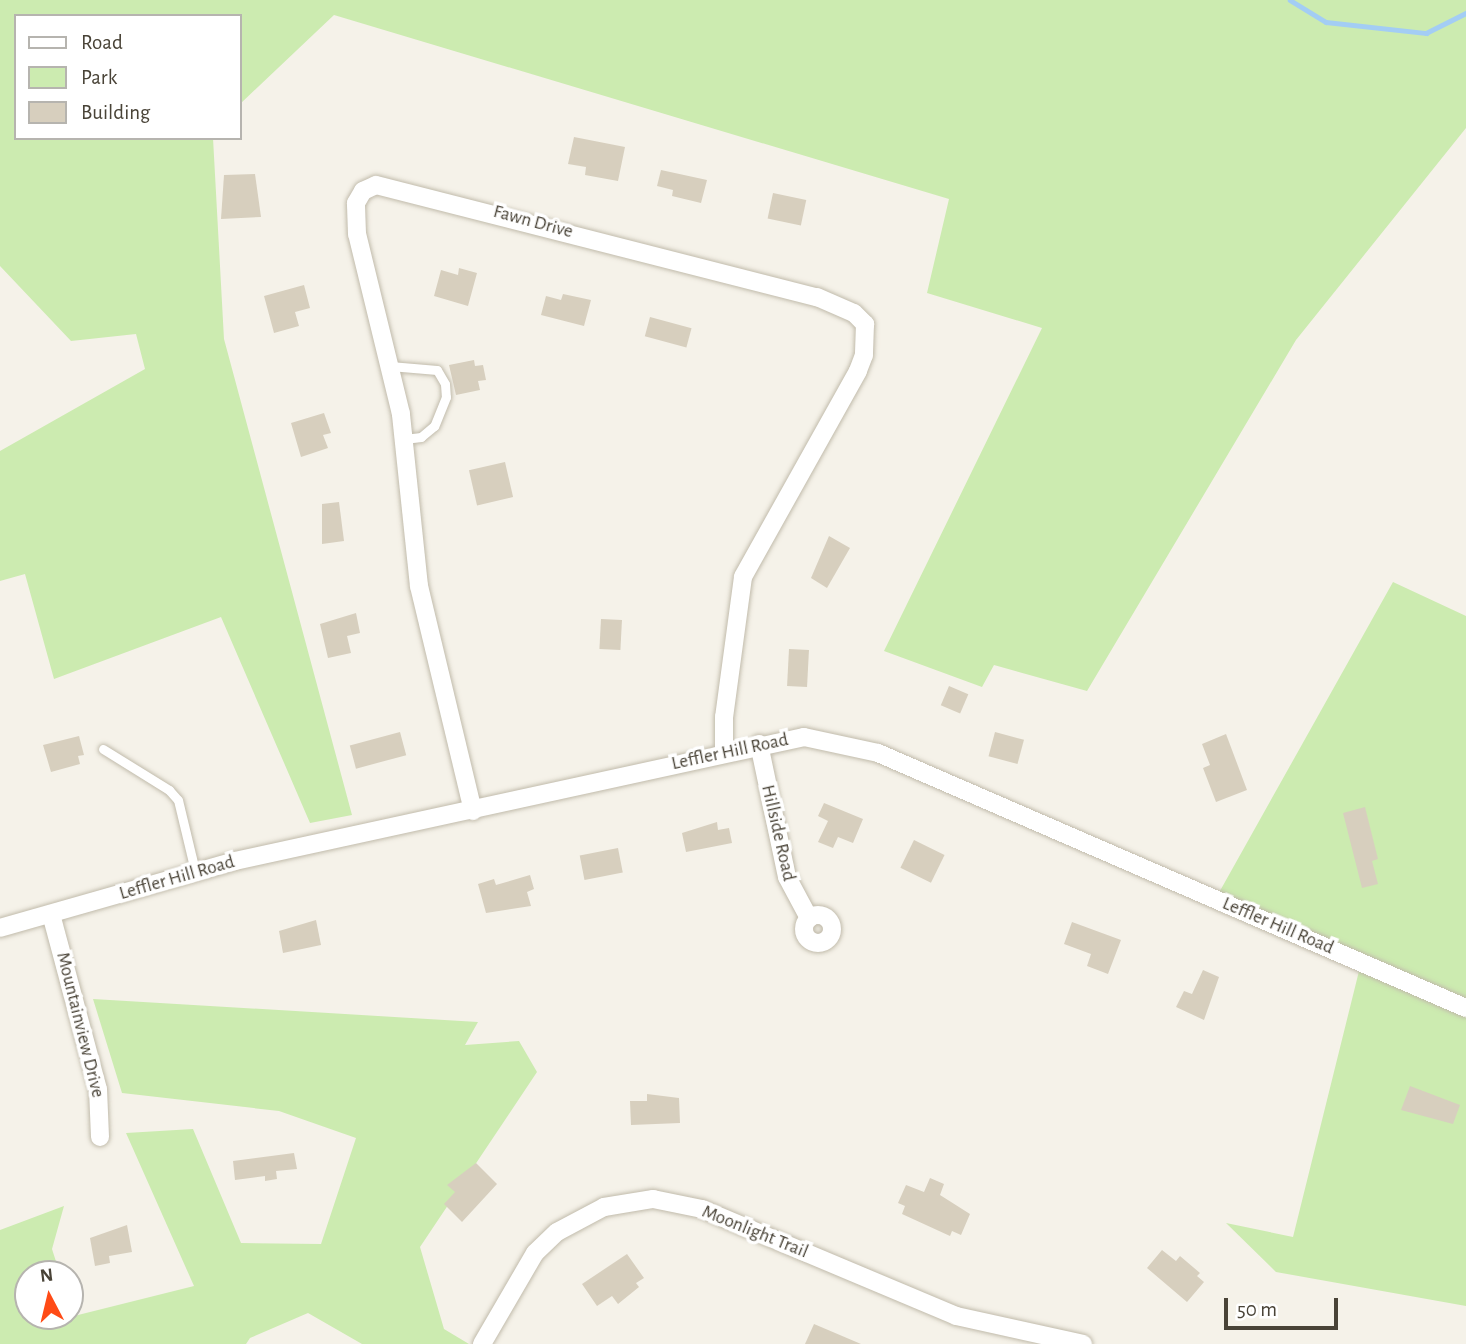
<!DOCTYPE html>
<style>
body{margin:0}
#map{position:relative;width:1466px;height:1344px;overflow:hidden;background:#f5f2e9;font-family:"Alegreya Sans",sans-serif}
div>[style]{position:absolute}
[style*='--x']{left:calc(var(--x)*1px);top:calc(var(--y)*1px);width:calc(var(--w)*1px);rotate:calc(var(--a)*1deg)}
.green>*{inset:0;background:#ccebb0}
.stream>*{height:4.5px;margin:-2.25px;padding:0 2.25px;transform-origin:2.25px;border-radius:2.25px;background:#a3cdf4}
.building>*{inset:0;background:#d7cfbe;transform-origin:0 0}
.roads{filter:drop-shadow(0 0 2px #c1bbab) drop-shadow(0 0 2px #c1bbab)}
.lane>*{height:9px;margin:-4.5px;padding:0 4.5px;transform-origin:4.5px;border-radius:4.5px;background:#fff}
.street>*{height:18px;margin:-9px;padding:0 9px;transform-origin:9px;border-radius:9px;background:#fff}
.street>.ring{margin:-9px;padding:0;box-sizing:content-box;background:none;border:18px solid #fff;border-radius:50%}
span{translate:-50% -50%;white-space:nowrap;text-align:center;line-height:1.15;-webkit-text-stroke:7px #fff;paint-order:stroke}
.street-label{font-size:19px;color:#494337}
.legend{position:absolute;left:14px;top:14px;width:228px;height:126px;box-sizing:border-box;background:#fff;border:2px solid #b6b4af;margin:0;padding:9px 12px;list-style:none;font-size:21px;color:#494337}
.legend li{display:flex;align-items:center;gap:14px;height:35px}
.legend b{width:35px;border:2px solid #b6b4af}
.north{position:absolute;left:14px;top:1260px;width:70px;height:70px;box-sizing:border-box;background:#fff;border:2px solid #b6b4af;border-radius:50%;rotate:353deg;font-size:19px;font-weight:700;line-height:28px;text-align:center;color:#494337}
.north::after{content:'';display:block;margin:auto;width:24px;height:32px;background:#ff4b16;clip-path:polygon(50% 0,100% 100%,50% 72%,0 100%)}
.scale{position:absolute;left:1224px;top:1298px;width:114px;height:32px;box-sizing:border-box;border:4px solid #494337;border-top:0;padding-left:9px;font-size:21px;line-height:24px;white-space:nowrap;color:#494337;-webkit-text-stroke:5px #fff;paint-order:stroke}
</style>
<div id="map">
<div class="green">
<i style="clip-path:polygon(0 0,1466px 0,1466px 128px,1296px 340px,1087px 691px,994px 665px,982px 687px,884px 651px,1042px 328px,927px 293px,949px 199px,334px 15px,240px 104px,240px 16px,16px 16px,16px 138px,213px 138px,224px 339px,352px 815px,310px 823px,221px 617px,54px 679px,25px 574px,0 581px,0 451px,145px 369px,136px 334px,71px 341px,0 266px)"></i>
<i style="clip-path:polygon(1393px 582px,1466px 616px,1466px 1306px,1276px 1272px,1226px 1223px,1293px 1237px,1361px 963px,1216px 898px)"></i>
<i style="clip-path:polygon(93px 999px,478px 1022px,465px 1045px,519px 1041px,537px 1072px,420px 1247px,444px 1329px,469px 1344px,362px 1344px,308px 1313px,250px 1338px,246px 1344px,0 1344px,0 1230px,64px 1206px,52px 1249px,60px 1274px,28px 1274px,28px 1316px,70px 1316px,70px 1305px,74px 1316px,194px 1286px,126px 1133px,193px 1129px,241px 1243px,321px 1244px,356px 1138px,279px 1111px,122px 1093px)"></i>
</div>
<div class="stream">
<i style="--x:1290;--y:0;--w:42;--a:31.4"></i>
<i style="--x:1326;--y:22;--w:101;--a:6.3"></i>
<i style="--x:1426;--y:33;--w:45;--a:-26.6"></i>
</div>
<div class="building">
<i style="clip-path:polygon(574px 137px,625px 147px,618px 181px,585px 175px,586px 167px,568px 164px)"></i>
<i style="clip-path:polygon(661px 170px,707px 180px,701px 203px,672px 196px,673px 190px,657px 186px)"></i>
<i style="clip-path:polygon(255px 174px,261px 217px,221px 219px,224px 175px)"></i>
<i style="left:773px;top:193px;width:34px;height:26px;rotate:12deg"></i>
<i style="clip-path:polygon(459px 268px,477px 273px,468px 306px,434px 296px,441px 270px,458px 275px)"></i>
<i style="clip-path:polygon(304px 285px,310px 308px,295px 312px,299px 326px,274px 333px,264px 296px)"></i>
<i style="clip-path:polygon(563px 294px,591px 300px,584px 326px,541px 315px,546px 296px,561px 300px)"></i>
<i style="left:650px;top:317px;width:43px;height:20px;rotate:15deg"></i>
<i style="clip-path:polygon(474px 360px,475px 366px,483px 365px,486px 380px,478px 381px,480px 390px,456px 395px,449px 365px)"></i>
<i style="clip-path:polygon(324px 413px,331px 433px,323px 435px,328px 448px,301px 457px,291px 423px)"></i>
<i style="left:505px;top:462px;width:36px;height:37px;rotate:77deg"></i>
<i style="clip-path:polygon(339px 502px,344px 541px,322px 544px,322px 504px)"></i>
<i style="clip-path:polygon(829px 536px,850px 548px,827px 588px,811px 578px)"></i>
<i style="clip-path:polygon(356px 613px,360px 633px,347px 636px,351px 653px,328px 658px,320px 624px)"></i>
<i style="left:601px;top:619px;width:21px;height:30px;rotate:3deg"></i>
<i style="left:789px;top:649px;width:20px;height:37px;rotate:3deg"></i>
<i style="left:949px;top:686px;width:21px;height:21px;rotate:23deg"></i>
<i style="left:400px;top:732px;width:24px;height:52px;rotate:75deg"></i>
<i style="left:995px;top:732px;width:30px;height:25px;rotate:15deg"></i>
<i style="clip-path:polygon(1226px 734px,1247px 790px,1216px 802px,1203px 768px,1210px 765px,1202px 744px)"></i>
<i style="clip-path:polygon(79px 736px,84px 755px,78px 756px,80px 764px,51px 772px,43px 745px)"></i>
<i style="clip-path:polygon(824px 803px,863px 819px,853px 843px,838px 837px,833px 848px,818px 842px,828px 821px,818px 816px)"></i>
<i style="clip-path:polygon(1365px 807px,1378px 859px,1372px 861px,1378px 884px,1362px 888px,1343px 813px)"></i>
<i style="clip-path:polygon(717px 822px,718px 830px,729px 828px,732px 843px,686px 852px,682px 833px)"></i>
<i style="left:914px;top:840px;width:34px;height:31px;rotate:26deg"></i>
<i style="left:618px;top:848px;width:25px;height:39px;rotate:79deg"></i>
<i style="clip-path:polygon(530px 875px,534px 889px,527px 892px,531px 906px,486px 913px,478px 884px,494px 879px,496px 885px)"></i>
<i style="clip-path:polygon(316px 920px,321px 945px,283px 953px,279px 931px)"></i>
<i style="clip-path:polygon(1072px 922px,1121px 940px,1108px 974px,1087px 966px,1091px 954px,1064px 944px)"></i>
<i style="clip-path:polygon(1203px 970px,1219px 977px,1204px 1020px,1176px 1007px,1184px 991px,1192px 994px)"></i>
<i style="clip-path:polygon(1410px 1086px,1460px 1105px,1453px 1124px,1401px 1110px)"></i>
<i style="clip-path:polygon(647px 1094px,679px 1098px,680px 1123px,631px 1125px,630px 1101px,647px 1101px)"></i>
<i style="clip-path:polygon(294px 1153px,297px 1169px,276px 1171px,277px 1179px,265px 1181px,265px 1176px,235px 1180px,233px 1161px)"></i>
<i style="clip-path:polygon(476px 1163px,497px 1184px,462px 1222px,444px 1204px,455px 1192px,447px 1185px)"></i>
<i style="clip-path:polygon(930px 1178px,944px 1184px,940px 1195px,970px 1214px,961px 1235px,952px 1231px,950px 1236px,902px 1214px,905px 1206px,898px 1203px,906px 1185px,924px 1192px)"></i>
<i style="clip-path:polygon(127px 1225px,132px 1252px,109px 1256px,110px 1263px,95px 1266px,90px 1238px)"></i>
<i style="clip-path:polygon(1162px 1250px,1176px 1261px,1180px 1256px,1200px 1273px,1197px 1276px,1204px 1282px,1187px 1302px,1147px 1268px)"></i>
<i style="clip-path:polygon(627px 1254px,644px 1278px,636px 1283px,639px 1287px,618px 1304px,612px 1296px,597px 1306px,582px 1284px)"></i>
<i style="clip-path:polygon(814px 1324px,861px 1344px,805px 1344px)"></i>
</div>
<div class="roads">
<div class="lane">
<i style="--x:390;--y:366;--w:47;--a:4.9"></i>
<i style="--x:437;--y:370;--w:16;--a:60"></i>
<i style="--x:445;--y:384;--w:13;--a:86"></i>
<i style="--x:446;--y:397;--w:31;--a:112"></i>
<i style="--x:434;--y:426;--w:17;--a:140"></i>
<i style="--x:421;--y:437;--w:17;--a:173"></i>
<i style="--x:103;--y:749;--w:78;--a:31.8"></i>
<i style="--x:169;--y:790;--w:13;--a:48"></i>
<i style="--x:178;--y:800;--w:73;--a:76.5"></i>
</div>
<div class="street">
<i style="--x:759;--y:744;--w:136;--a:78.1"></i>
<i style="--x:787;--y:877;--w:47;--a:61.8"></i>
<i style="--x:473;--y:811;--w:231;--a:-103.5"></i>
<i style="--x:419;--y:586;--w:173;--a:-96"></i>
<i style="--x:401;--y:414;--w:185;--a:-103.7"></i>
<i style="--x:357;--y:234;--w:31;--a:-92"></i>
<i style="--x:356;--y:203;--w:14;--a:-60"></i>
<i style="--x:363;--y:191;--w:14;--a:-25"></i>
<i style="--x:376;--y:185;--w:455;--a:14.3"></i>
<i style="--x:817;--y:297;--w:40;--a:23.4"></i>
<i style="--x:854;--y:313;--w:16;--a:45"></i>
<i style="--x:865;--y:324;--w:31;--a:92"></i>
<i style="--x:864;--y:355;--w:17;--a:111"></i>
<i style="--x:858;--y:371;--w:236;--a:119.2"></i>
<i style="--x:743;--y:577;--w:141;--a:97.7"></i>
<i style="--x:724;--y:717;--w:34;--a:90"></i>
<i style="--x:51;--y:914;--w:181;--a:75"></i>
<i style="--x:98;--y:1089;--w:48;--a:87.6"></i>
<i class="ring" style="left:804px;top:915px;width:10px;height:10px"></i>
<i style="--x:0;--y:928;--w:244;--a:-15.9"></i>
<i style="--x:235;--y:861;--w:582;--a:-12.29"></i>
<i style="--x:804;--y:737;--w:76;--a:12.2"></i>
<i style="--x:878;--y:753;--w:641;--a:23.45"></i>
<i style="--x:482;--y:1344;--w:105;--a:-59.8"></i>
<i style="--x:535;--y:1253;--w:30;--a:-44"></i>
<i style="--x:557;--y:1232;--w:53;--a:-28"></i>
<i style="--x:604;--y:1207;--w:50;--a:-9.3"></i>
<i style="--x:653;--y:1199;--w:50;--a:11.5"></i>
<i style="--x:702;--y:1209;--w:276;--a:22.8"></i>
<i style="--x:956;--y:1316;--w:130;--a:12.4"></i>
</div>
</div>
<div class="street-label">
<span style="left:533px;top:222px;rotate:15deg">Fawn Drive</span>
<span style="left:730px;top:752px;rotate:-12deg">Leffler Hill Road</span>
<span style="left:778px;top:833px;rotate:77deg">Hillside Road</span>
<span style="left:177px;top:878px;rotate:-16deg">Leffler Hill Road</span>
<span style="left:1278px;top:926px;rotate:23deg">Leffler Hill Road</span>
<span style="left:80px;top:1025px;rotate:76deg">Mountainview Drive</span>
<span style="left:755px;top:1232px;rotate:22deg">Moonlight Trail</span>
</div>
<ul class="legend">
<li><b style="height:9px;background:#fff"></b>Road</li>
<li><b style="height:19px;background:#ccebb0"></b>Park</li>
<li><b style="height:19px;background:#d7cfbe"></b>Building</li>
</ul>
<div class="north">N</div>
<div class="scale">50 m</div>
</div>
